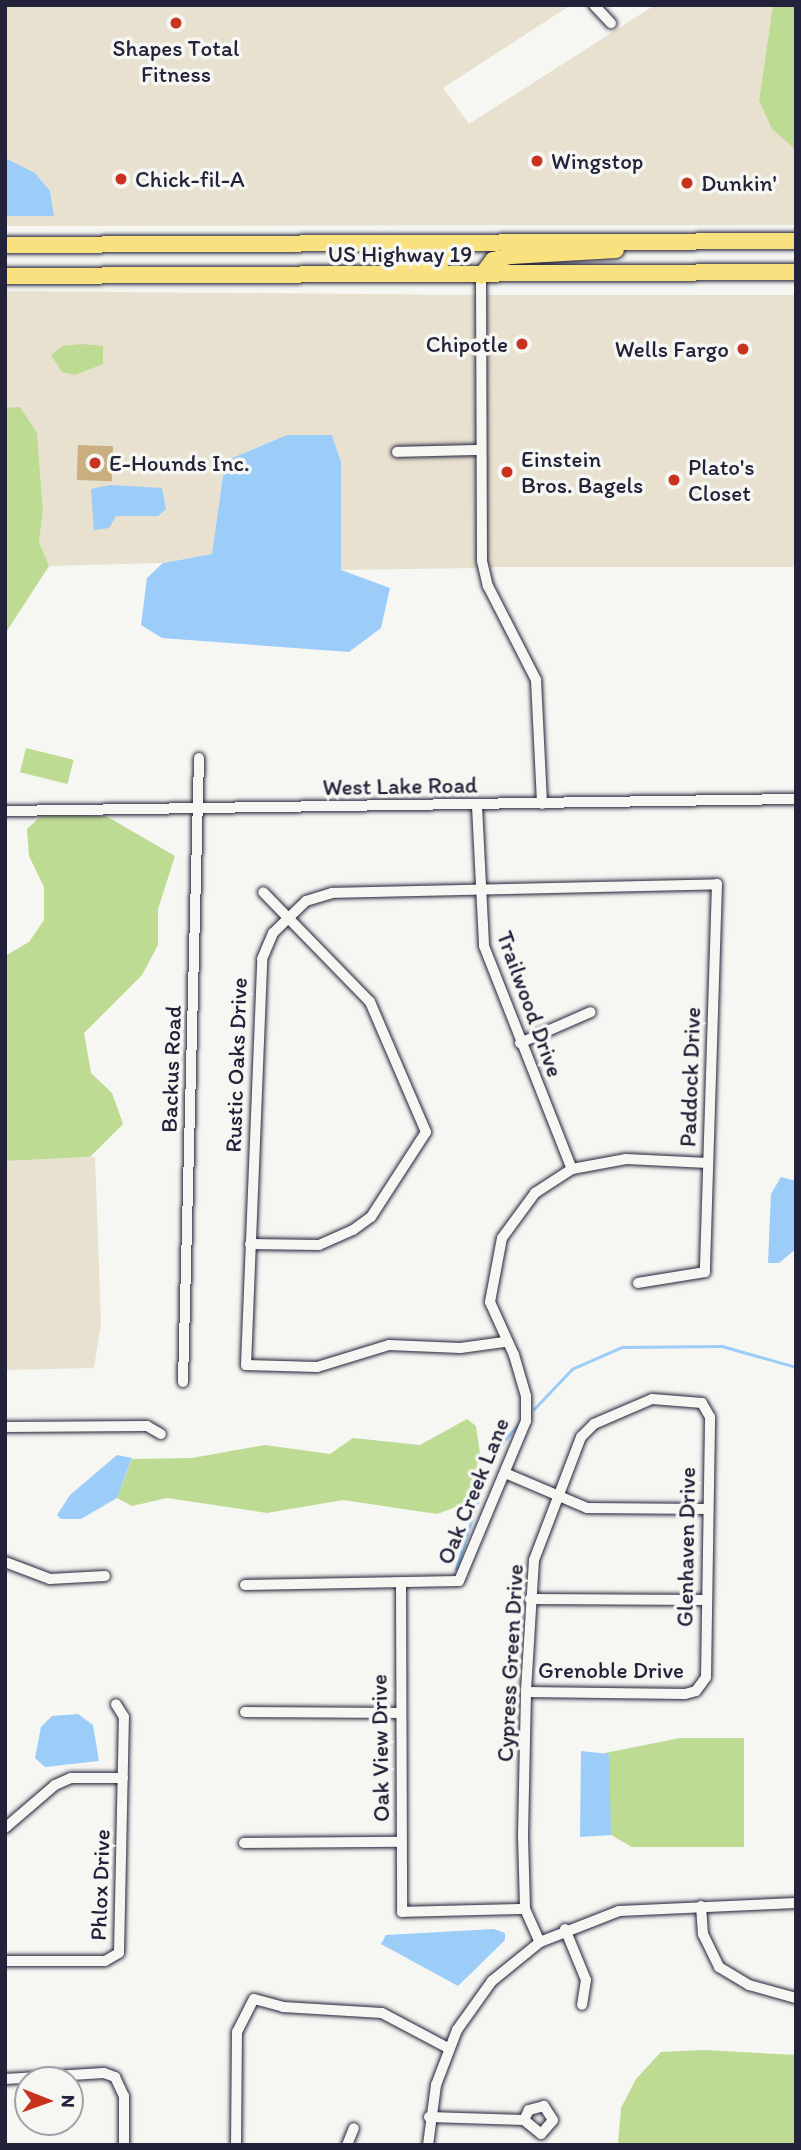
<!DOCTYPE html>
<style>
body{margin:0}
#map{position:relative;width:801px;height:2150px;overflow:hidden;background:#f6f6f2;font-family:Itim,sans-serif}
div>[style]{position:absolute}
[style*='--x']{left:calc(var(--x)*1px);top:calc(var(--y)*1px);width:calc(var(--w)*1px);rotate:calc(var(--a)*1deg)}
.built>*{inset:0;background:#e8e1d0;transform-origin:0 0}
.green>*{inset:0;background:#bddb93;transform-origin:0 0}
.water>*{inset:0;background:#9bcdf8}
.stream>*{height:2.5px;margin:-1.25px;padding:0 1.25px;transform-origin:1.25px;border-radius:1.25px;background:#9bcdf8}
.building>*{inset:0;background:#c9af7f;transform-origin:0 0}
.roads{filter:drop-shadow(0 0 2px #22223b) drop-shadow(0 0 2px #22223b)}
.minor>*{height:10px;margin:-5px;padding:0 5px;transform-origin:5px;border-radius:5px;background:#f6f6f2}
.highway>*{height:16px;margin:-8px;padding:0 8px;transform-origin:8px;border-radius:8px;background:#fae180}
.dots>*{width:19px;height:19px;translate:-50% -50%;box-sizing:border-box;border:4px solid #f6f6f2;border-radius:50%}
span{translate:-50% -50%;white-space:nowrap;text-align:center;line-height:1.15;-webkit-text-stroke:7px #f6f6f2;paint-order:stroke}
.poi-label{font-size:23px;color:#22223b}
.left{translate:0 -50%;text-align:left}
.right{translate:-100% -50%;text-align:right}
.street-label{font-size:23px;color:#22223b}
.frame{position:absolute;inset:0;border:7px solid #22223b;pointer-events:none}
.north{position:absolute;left:14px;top:2066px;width:70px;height:70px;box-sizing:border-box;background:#f6f6f2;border:2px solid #a1a1a9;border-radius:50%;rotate:91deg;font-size:19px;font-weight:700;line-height:28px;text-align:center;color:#22223b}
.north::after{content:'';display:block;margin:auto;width:24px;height:32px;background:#c8321e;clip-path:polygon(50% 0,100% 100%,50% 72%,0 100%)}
</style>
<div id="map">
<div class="built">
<i style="clip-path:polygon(5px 5px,571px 5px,443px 88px,469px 124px,655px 5px,773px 5px,759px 100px,796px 150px,796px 225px,5px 226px,5px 216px,54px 216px,50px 191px,35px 173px,5px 158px)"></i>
<i style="clip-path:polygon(evenodd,5px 291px,475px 295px,476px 446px,392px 448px,393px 457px,476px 455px,478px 568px,341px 570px,341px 462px,332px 435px,287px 435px,225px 461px,212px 554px,162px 563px,49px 566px,39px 542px,43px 511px,37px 433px,5px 408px,5px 291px,110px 485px,140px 491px,158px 516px,116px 516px,110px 485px)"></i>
<i style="left:486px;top:295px;width:310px;height:272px"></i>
<i style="clip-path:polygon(95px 1157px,101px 1323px,94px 1368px,5px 1370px,5px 1161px)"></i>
</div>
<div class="green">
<i style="clip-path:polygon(773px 5px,796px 5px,796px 150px,772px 129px,759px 100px)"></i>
<i style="clip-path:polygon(82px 344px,103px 346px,103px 364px,75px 375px,62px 372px,51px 355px,62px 346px)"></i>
<i style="clip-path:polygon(20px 407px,37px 433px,43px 511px,39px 542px,49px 566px,5px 634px,5px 408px)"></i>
<i style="left:26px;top:748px;width:49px;height:25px;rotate:14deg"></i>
<i style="clip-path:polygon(42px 815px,106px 816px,175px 856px,158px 909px,158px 945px,142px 975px,84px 1033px,91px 1073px,112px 1093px,123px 1124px,90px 1157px,5px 1161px,5px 956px,29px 942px,44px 920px,44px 887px,29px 856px,27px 829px)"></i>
<i style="clip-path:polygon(467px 1419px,476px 1426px,480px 1454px,467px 1503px,437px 1514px,343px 1500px,267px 1513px,167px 1498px,132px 1506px,117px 1498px,132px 1459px,192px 1458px,265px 1445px,330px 1454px,353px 1438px,420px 1445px)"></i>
<i style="clip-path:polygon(680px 1738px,744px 1738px,744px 1847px,632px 1847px,611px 1835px,605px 1753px)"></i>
<i style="clip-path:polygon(704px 2050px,796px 2055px,796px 2145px,618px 2145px,621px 2108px,636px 2079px,661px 2052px)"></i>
</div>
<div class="water">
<i style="clip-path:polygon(5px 158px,35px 173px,50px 191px,54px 216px,5px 216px)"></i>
<i style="clip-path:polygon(287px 435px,332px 435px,341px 462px,341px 570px,390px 588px,381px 628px,349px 652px,162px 638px,141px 625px,147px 578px,163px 563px,212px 554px,225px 461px)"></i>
<i style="clip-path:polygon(110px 485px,162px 488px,166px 509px,158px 516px,116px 516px,109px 528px,94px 530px,91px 489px)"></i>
<i style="clip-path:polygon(781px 1177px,796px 1181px,796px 1249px,779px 1263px,768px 1263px,771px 1194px)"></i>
<i style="clip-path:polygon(117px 1455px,132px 1458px,117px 1498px,81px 1519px,61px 1519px,57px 1515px,70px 1495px)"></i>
<i style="clip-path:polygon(78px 1714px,93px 1725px,99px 1761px,45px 1767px,35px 1758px,41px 1727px,52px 1716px)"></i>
<i style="clip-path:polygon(581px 1751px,609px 1754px,611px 1835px,580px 1837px)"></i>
<i style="clip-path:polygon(494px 1929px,505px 1933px,505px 1940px,458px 1986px,381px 1944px,386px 1935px)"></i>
</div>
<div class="stream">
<i style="--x:534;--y:1409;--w:55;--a:-46.5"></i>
<i style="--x:572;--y:1369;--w:55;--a:-23.7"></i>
<i style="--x:622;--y:1347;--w:100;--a:-0.6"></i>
<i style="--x:722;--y:1346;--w:77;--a:15.8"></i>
<i style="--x:456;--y:1569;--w:120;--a:-72.5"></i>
<i style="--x:492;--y:1455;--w:46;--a:-49.4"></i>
</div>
<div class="building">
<i style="left:78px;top:445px;width:35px;height:35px;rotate:2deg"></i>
</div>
<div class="roads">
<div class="minor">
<i style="--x:594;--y:5;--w:25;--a:47"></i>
<i style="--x:481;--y:276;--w:285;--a:89.8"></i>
<i style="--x:482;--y:561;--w:26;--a:77"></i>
<i style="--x:488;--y:586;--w:106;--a:62.9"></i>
<i style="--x:536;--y:680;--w:124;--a:87.2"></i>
<i style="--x:397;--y:452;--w:84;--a:-1.4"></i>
<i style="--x:477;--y:806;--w:140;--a:87.1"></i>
<i style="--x:484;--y:946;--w:240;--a:68.5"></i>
<i style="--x:5;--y:811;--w:791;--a:-0.87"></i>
<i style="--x:520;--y:1043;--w:77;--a:-23.6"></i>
<i style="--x:250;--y:1244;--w:69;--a:0.8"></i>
<i style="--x:319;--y:1245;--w:37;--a:-24"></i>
<i style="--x:353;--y:1230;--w:22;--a:-36"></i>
<i style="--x:371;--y:1217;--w:101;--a:-57.1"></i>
<i style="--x:426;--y:1132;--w:142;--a:-113.3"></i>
<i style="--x:370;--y:1002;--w:153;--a:-134.2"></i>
<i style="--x:504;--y:1342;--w:44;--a:172.2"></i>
<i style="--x:460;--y:1348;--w:71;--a:-177.6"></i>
<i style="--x:389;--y:1345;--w:75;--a:163"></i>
<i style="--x:317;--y:1367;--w:71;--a:-178.4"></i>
<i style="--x:246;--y:1365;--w:406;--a:-87.7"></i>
<i style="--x:262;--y:959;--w:28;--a:-67"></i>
<i style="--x:273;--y:933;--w:46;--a:-44.1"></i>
<i style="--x:306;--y:901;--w:27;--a:-17"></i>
<i style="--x:332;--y:893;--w:385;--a:-1.3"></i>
<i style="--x:717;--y:884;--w:388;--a:91.8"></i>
<i style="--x:705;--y:1272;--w:68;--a:170.7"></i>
<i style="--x:183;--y:1382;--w:624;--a:-88.53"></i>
<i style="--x:5;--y:1427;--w:142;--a:-0.4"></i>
<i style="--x:147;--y:1426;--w:16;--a:30"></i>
<i style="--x:505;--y:1473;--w:89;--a:23.1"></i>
<i style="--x:587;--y:1508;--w:121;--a:0.5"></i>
<i style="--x:5;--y:1562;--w:48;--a:20.7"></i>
<i style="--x:50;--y:1579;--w:55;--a:-3.1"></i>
<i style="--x:401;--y:1583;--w:329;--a:89.8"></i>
<i style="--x:402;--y:1912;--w:123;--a:-1.4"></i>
<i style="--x:245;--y:1585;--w:214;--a:-1.1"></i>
<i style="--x:459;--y:1581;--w:173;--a:-67.3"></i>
<i style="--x:526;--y:1421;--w:25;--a:-90"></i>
<i style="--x:526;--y:1396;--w:43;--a:-106.3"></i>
<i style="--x:514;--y:1355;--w:58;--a:-114.4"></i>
<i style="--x:490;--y:1302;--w:65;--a:-79.4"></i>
<i style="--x:502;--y:1238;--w:56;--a:-53.7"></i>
<i style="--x:535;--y:1193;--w:44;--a:-33"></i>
<i style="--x:572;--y:1169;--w:55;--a:-10.5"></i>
<i style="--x:626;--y:1159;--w:82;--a:2.8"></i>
<i style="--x:530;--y:1599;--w:176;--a:0.3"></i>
<i style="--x:526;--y:1692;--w:159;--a:0.7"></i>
<i style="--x:685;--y:1694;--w:11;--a:-15"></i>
<i style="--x:696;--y:1691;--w:17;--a:-54"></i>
<i style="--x:706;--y:1677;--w:260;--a:-89.1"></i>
<i style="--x:710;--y:1417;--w:16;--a:-120"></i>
<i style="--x:702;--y:1403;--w:50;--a:-175.4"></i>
<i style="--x:652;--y:1399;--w:63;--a:156.7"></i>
<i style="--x:594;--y:1424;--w:18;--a:135"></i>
<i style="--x:581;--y:1437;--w:132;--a:110.9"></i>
<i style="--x:534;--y:1560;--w:132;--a:93.5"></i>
<i style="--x:526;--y:1692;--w:144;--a:91.2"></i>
<i style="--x:523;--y:1836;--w:73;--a:88.4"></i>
<i style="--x:525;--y:1909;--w:36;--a:66"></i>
<i style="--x:245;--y:1712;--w:155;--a:0.4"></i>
<i style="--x:5;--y:1828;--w:66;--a:-40.7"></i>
<i style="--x:55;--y:1785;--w:17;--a:-24"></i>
<i style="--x:71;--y:1778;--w:52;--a:0"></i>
<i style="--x:244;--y:1843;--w:158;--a:-0.4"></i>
<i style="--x:701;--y:1906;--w:28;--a:86"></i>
<i style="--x:703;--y:1934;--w:37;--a:64"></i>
<i style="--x:719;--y:1967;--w:35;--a:31"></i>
<i style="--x:749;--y:1985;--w:49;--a:15.5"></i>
<i style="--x:565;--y:1929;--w:55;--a:67.6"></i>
<i style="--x:586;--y:1980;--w:25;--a:99"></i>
<i style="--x:5;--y:1961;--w:100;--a:0"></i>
<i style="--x:105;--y:1961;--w:16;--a:-30"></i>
<i style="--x:119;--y:1953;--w:236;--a:-88.8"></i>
<i style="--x:124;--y:1717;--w:15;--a:-122"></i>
<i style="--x:5;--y:2079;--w:99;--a:-3.5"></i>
<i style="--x:104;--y:2073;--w:12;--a:20"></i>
<i style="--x:115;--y:2077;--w:21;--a:65"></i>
<i style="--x:124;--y:2096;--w:49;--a:90"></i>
<i style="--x:429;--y:2117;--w:95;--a:1.8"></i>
<i style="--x:524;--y:2120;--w:22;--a:39"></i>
<i style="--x:541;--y:2134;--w:18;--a:-49"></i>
<i style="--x:553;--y:2120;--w:17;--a:-123"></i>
<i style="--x:544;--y:2106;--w:16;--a:165"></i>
<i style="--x:529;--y:2110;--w:11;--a:117"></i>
<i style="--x:236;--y:2145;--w:113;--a:-89.5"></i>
<i style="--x:237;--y:2032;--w:37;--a:-63"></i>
<i style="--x:254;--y:1999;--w:30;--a:15"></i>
<i style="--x:283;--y:2007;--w:99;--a:3.5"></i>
<i style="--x:382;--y:2013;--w:75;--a:27.9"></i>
<i style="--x:347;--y:2145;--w:18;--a:-68"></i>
<i style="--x:428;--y:2145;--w:61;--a:-82.4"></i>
<i style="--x:436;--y:2085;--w:59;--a:-69.1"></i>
<i style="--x:457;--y:2030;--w:60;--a:-54.5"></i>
<i style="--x:492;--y:1981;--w:62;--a:-39.1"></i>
<i style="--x:540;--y:1942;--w:85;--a:-21.4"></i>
<i style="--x:619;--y:1911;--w:177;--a:-2.6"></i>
</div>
<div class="highway">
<i style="--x:5;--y:245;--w:791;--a:-0.29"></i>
<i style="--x:392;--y:265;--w:45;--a:-2.5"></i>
<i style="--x:437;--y:263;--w:34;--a:-32"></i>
<i style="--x:5;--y:276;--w:791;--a:-0.29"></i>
<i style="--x:481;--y:276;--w:20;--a:-53"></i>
<i style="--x:493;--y:260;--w:18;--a:-13"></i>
<i style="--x:511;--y:256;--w:105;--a:-3.3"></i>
</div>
</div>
<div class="dots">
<i style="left:176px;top:23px;background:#c8321e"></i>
<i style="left:537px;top:161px;background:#c8321e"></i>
<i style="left:121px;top:179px;background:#c8321e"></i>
<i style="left:687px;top:183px;background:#c8321e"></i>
<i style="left:522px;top:344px;background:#c8321e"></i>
<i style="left:743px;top:349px;background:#c8321e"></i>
<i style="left:95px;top:463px;background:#c8321e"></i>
<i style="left:507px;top:472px;background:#c8321e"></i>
<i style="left:674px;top:480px;background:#c8321e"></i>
</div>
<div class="poi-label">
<span style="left:176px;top:61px">Shapes Total<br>Fitness</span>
<span class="left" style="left:551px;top:161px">Wingstop</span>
<span class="left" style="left:135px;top:179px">Chick-fil-A</span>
<span class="left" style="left:701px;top:183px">Dunkin'</span>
<span class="right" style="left:508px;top:344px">Chipotle</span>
<span class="right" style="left:729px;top:349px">Wells Fargo</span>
<span class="left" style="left:521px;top:472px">Einstein<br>Bros. Bagels</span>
<span class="left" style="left:109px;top:463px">E-Hounds Inc.</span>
<span class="left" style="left:688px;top:480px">Plato's<br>Closet</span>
</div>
<div class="street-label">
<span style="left:400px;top:254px">US Highway 19</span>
<span style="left:400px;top:786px;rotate:-1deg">West Lake Road</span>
<span style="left:530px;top:1004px;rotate:70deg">Trailwood Drive</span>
<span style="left:236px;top:1065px;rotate:-88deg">Rustic Oaks Drive</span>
<span style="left:171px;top:1069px;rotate:-88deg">Backus Road</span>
<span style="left:690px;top:1077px;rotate:-88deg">Paddock Drive</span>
<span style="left:473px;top:1491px;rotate:-68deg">Oak Creek Lane</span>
<span style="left:686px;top:1547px;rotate:-89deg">Glenhaven Drive</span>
<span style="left:510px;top:1663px;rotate:-87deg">Cypress Green Drive</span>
<span style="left:611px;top:1670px">Grenoble Drive</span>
<span style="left:380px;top:1748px;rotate:-91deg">Oak View Drive</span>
<span style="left:100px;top:1885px;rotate:-88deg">Phlox Drive</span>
</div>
<div class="frame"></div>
<div class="north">N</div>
</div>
